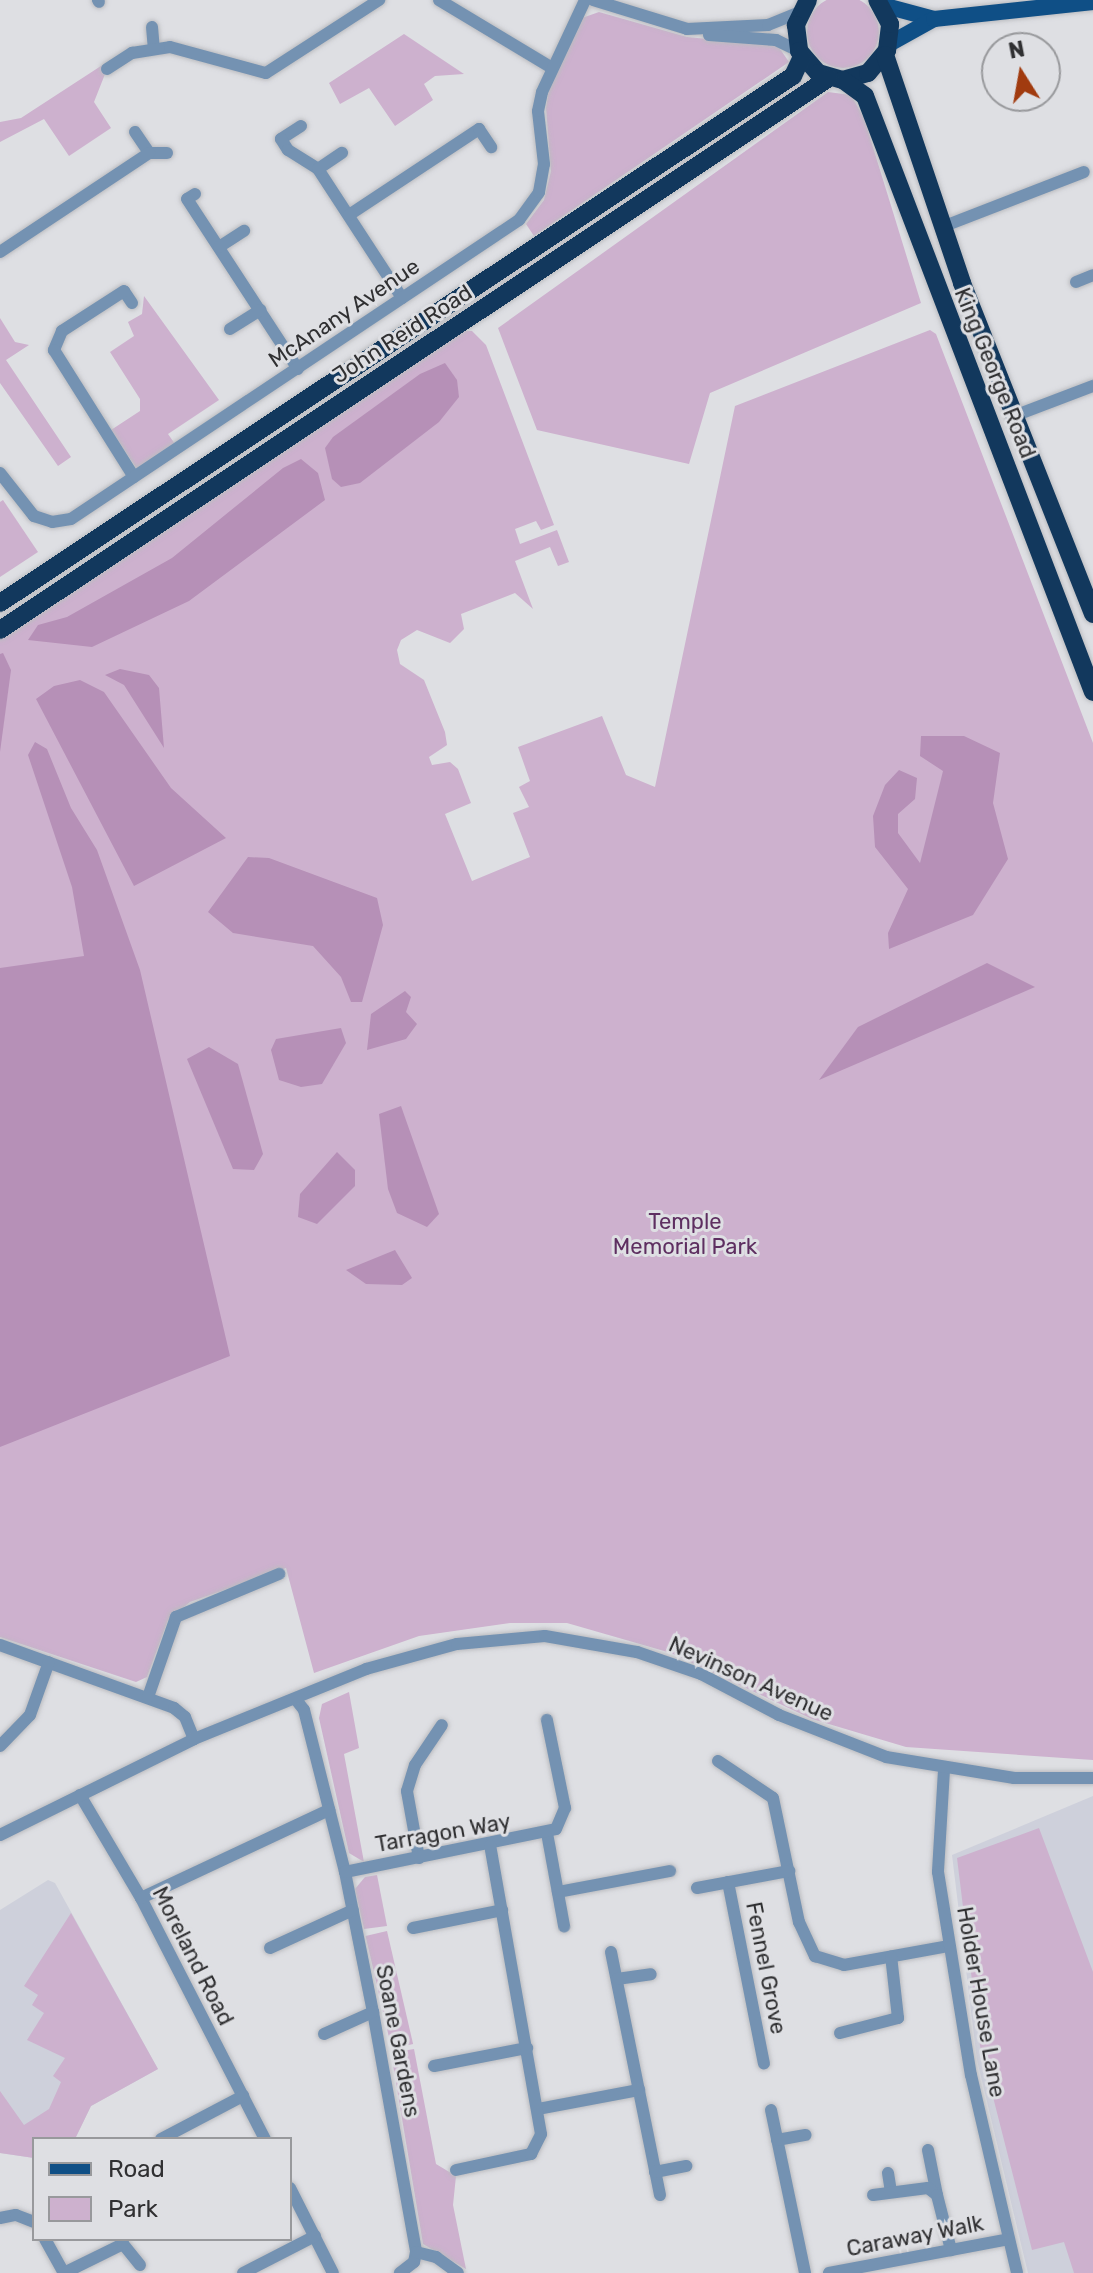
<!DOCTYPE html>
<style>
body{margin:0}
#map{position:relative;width:1093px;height:2273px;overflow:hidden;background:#dedfe3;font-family:Rubik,sans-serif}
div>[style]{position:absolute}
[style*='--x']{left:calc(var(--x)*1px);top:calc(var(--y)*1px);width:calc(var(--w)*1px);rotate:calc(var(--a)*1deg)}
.built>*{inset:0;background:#ced0db}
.green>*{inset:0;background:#cdb1ce;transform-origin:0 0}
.round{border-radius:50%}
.forest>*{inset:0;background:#b690b7}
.roads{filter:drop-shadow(0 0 2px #bbbcc0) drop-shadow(0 0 2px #bbbcc0)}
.minor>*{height:12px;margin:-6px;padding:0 6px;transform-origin:6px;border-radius:6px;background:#7492b2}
.major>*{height:16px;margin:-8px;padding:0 8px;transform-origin:8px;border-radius:8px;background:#0f4f86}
.highway>*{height:18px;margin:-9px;padding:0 9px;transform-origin:9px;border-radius:9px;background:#12385d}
span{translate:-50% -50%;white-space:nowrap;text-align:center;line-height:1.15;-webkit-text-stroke:6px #dedfe3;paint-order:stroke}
.street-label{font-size:22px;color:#303032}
.park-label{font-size:22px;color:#5e2f61}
.legend{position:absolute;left:32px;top:2137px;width:260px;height:104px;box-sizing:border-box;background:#dedfe3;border:2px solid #98999c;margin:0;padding:10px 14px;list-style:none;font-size:24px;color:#303032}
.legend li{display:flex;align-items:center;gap:16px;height:40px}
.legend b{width:40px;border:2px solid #98999c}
.north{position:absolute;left:981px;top:32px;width:80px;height:80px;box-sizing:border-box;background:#dedfe3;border:2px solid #98999c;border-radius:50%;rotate:349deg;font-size:22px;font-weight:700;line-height:32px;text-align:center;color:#303032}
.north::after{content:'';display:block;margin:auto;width:28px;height:36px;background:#a13b0f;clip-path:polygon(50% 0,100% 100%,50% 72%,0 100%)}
</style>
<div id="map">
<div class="built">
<i style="clip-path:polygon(1093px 1796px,1093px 2273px,1028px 2273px,977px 2060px,952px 1855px)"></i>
<i style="clip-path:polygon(48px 1880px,55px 1883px,158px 2069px,91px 2106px,75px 2139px,34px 2139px,34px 2158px,0 2153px,0 1910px)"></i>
</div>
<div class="green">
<i class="round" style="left:807px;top:-4px;width:72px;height:72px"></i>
<i style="clip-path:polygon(599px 12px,687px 37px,778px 46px,789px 62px,534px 236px,526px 224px,544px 200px,551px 171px,546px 108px,549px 88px,582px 18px)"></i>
<i style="clip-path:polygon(404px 34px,464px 74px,435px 76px,424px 84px,433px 100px,395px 126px,369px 88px,340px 104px,329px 83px)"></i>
<i style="clip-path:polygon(104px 64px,107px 69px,94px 102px,111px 128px,69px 156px,44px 119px,0 142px,0 122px,21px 118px)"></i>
<i style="clip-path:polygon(828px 92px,851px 95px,864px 118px,921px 303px,710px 393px,689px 464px,537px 430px,498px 328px)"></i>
<i style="clip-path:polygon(144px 296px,219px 400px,168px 434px,175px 444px,137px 469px,111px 430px,140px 411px,140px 399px,110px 352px,134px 336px,128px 322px,142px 314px)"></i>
<i style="clip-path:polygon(0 318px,15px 342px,29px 345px,6px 360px,71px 457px,58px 466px,0 383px)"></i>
<i style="clip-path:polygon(930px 330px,936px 334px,1093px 743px,1093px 1760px,906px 1747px,812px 1719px,671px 1653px,567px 1623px,510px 1623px,419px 1636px,314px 1673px,286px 1568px,190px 1602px,168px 1620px,147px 1677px,136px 1682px,0 1637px,0 636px,462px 331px,472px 331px,486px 345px,554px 525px,541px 530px,536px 521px,515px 529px,520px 544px,557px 530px,569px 562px,558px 566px,550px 547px,515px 561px,533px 609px,515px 593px,461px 614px,464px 629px,450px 643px,417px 630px,401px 640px,397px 650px,400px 664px,424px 680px,445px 732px,447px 745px,429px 757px,432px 765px,450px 762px,458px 769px,471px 803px,445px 814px,472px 881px,530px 857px,513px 813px,529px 807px,519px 787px,530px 781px,518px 747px,602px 716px,626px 775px,655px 787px,735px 406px)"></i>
<i style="clip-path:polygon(3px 500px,38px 552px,0 577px,0 502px)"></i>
<i style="clip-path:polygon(349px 1692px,359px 1748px,344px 1754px,364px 1862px,349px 1853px,319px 1718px,322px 1704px)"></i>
<i style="clip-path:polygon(1039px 1828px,1093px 1972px,1093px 2273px,1074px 2273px,1064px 2242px,1032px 2250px,980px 2046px,957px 1858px)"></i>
<i style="clip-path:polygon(377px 1875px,387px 1926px,364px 1929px,355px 1889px,365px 1877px)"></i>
<i style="clip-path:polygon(71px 1913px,158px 2069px,91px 2106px,75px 2139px,34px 2139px,34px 2158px,0 2153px,0 2091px,24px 2125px,49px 2109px,61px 2082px,53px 2076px,65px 2058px,27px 2040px,44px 2013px,32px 2005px,38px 1995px,24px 1986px)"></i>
<i style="left:387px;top:1931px;width:116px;height:22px;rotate:77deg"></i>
<i style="clip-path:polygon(414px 2049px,436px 2164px,456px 2176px,453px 2205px,466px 2269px,423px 2244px,391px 2053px)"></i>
</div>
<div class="forest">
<i style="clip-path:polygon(445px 363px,457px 380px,459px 397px,439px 422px,360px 483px,341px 487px,332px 479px,325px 448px,333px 437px,420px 374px)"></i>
<i style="clip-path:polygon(301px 459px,318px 473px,325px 500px,189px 601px,92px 647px,28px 640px,38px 625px,67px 617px,172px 558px,283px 468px)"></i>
<i style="clip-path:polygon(3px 653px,11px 670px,0 752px,0 654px)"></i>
<i style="clip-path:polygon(120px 669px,149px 675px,159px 688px,164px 748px,124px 685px,105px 675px)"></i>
<i style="clip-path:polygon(80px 680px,104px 692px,171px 788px,226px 838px,134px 886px,36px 699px,54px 686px)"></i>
<i style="clip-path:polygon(921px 736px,964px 736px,1000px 753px,993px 803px,1008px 859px,973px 915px,889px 949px,888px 933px,908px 889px,875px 847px,873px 816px,885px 785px,899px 770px,917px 778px,915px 799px,898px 814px,898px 833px,920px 863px,943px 771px,920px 756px)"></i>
<i style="clip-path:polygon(35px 742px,47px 749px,71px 808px,97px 850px,140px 970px,230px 1356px,0 1447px,0 968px,84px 956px,72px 887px,28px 755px)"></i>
<i style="clip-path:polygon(248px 857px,269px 858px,377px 898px,383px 925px,362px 1002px,351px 1002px,341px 977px,313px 946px,233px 933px,208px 912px)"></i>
<i style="clip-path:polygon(987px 963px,1035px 987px,819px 1080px,858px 1027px)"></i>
<i style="clip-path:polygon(405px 991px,411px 997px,406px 1012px,417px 1024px,406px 1039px,367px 1050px,371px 1014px)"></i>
<i style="clip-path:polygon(341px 1028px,346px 1043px,322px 1084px,301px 1087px,279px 1080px,271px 1050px,276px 1039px)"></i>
<i style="clip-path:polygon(209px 1047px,238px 1064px,263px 1154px,254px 1170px,233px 1169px,187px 1059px)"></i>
<i style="clip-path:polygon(401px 1106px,439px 1214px,427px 1227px,397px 1213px,388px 1189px,379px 1114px)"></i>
<i style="clip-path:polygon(337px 1152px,355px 1170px,355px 1186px,317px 1224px,298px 1217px,300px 1194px)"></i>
<i style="clip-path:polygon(395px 1250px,412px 1278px,402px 1285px,366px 1284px,346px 1270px)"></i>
</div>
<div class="roads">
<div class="minor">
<i style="--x:98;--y:0;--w:2;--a:63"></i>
<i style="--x:439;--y:0;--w:132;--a:31"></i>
<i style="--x:593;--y:0;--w:98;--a:17.1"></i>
<i style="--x:687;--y:29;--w:81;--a:-2.8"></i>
<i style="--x:768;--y:25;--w:35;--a:-22"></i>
<i style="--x:152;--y:27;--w:21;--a:85"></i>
<i style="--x:709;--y:35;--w:67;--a:4.3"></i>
<i style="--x:776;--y:40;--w:25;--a:26"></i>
<i style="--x:107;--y:69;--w:30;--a:-33"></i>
<i style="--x:132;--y:53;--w:38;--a:-9"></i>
<i style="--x:170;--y:47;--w:99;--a:15.2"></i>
<i style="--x:266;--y:73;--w:135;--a:-32.9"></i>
<i style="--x:301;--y:126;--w:24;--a:147"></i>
<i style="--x:281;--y:139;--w:13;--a:58"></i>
<i style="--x:288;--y:150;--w:36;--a:32"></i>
<i style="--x:318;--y:169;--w:154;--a:56.9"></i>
<i style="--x:135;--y:132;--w:25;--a:56"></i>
<i style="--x:149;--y:153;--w:18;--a:0"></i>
<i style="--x:318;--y:169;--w:29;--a:-34"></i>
<i style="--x:195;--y:194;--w:9;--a:148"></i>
<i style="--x:187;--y:199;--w:203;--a:56.9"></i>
<i style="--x:349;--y:215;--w:156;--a:-33.5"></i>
<i style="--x:479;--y:129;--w:22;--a:56"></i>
<i style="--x:942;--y:227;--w:152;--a:-21.2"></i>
<i style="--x:219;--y:247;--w:30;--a:-33"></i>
<i style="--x:0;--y:252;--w:179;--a:-33.6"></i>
<i style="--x:1076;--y:282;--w:18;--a:-22"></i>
<i style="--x:132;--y:303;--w:14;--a:-124"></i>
<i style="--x:124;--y:291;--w:74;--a:147.2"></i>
<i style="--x:62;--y:331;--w:21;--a:113"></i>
<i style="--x:54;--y:350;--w:150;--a:57.8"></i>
<i style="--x:230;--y:329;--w:36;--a:-32"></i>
<i style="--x:1014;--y:416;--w:85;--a:-20.8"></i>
<i style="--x:0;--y:473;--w:55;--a:51.7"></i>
<i style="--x:34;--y:516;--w:19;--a:18"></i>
<i style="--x:52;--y:522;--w:19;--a:-9"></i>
<i style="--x:71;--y:519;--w:539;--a:-33.72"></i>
<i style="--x:519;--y:220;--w:34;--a:-54"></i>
<i style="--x:539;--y:192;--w:28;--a:-80"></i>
<i style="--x:544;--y:164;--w:53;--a:-96.5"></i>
<i style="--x:538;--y:111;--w:19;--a:-78"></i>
<i style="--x:542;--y:92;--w:102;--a:-64.9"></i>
<i style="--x:0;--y:1645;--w:185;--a:19.9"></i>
<i style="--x:174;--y:1708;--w:14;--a:39"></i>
<i style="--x:185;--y:1717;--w:24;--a:68"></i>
<i style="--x:148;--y:1697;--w:85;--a:-70.7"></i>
<i style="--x:176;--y:1617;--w:112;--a:-22.7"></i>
<i style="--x:297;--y:1701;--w:11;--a:52"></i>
<i style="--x:304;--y:1710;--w:167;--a:75.8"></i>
<i style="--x:345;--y:1872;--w:143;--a:78.7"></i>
<i style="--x:373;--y:2012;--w:244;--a:79.8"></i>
<i style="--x:416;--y:2252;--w:10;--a:101"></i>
<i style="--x:414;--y:2262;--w:18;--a:142"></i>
<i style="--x:0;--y:1746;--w:43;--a:-45.9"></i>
<i style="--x:30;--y:1715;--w:56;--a:-70.3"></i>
<i style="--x:718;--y:1761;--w:66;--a:33.9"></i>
<i style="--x:773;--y:1798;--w:127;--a:78.2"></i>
<i style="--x:799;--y:1922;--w:38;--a:65"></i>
<i style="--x:815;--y:1956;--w:30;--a:17"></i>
<i style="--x:844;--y:1965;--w:107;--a:-10.3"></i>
<i style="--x:944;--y:1770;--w:102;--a:93.4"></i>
<i style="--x:938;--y:1872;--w:206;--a:80.8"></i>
<i style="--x:971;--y:2075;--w:203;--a:76.9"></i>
<i style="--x:80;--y:1795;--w:120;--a:59.4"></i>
<i style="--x:141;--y:1898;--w:271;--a:62.8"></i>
<i style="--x:547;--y:1833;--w:95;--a:79.6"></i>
<i style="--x:0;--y:1835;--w:216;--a:-26.3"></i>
<i style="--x:194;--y:1739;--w:186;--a:-22.1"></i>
<i style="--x:366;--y:1669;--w:94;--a:-15.4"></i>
<i style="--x:457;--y:1644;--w:88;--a:-5.2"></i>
<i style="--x:545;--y:1636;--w:93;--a:9.9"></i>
<i style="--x:637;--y:1652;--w:68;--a:19"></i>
<i style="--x:701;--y:1674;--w:88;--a:27.7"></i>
<i style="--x:779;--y:1715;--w:115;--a:21.4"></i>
<i style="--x:886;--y:1757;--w:130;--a:9.3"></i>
<i style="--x:1014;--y:1778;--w:79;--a:0"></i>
<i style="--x:419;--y:1858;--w:68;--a:-100.2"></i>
<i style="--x:407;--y:1791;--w:27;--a:-73"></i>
<i style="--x:415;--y:1765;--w:48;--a:-56"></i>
<i style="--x:345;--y:1872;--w:215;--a:-11.5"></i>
<i style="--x:556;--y:1829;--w:23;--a:-67"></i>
<i style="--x:565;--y:1808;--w:90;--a:-101.6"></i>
<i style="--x:728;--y:1882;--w:185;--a:78.8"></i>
<i style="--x:697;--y:1888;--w:94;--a:-10.5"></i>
<i style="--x:558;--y:1892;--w:114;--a:-10.6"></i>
<i style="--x:141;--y:1898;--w:208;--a:-25.1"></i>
<i style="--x:413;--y:1928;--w:91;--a:-11.4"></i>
<i style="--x:270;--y:1948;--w:91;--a:-24.6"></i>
<i style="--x:611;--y:1952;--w:248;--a:78.6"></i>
<i style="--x:617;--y:1979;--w:34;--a:-8"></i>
<i style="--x:840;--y:2033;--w:60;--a:-14.5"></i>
<i style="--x:898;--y:2018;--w:62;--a:-96.4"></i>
<i style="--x:324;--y:2034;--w:54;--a:-24.2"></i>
<i style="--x:434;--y:2066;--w:95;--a:-11"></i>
<i style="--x:538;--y:2109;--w:103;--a:-10.7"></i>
<i style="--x:771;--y:2110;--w:167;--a:78.2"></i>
<i style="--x:161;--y:2139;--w:93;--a:-27.7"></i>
<i style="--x:777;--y:2140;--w:29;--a:-10"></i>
<i style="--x:928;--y:2150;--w:46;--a:78.7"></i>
<i style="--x:456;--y:2170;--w:77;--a:-12"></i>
<i style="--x:531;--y:2154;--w:22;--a:-63"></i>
<i style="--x:541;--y:2134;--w:293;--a:-100"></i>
<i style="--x:655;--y:2172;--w:32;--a:-11"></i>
<i style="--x:888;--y:2173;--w:19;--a:81"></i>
<i style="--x:290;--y:2188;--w:95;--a:63.2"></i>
<i style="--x:873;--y:2195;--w:55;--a:-7.3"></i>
<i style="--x:928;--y:2188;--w:11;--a:38"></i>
<i style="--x:937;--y:2195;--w:57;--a:75.7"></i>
<i style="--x:0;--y:2218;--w:16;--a:-11"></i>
<i style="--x:16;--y:2215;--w:19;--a:21"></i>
<i style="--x:45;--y:2239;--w:39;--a:61"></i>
<i style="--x:64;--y:2273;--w:66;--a:-26.2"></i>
<i style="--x:123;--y:2244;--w:27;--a:51"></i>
<i style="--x:416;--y:2252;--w:21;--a:14"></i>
<i style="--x:436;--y:2257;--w:27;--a:36"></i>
<i style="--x:243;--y:2273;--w:81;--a:-27.2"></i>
<i style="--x:829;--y:2273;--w:183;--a:-10.7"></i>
</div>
<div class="major">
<i style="--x:882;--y:5;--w:54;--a:15.1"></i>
<i style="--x:889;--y:44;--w:51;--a:-29.1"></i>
<i style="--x:934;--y:19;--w:160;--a:-6.1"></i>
</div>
<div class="highway">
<i style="--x:808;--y:0;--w:28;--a:116"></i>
<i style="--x:796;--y:25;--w:26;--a:83"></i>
<i style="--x:799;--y:51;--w:29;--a:49"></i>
<i style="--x:818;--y:73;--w:26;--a:16"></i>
<i style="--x:843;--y:80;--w:26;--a:-16"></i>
<i style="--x:868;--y:73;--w:30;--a:-50"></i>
<i style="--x:887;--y:50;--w:26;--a:-83"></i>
<i style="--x:890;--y:24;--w:27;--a:-118"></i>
<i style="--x:885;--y:55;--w:241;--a:71.3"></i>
<i style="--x:962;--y:283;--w:356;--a:68.4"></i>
<i style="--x:843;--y:80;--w:27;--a:36"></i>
<i style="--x:865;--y:96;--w:638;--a:69.07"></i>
<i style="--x:0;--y:603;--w:952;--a:-33.61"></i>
<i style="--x:793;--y:76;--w:21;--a:-65"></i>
<i style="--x:0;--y:630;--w:996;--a:-33.66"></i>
</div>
</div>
<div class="street-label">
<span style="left:344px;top:313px;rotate:-34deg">McAnany Avenue</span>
<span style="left:402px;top:334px;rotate:-33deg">John Reid Road</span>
<span style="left:995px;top:373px;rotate:68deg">King George Road</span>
<span style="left:751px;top:1679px;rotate:24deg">Nevinson Avenue</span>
<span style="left:443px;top:1833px;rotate:-10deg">Tarragon Way</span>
<span style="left:193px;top:1956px;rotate:63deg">Moreland Road</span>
<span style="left:766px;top:1968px;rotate:79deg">Fennel Grove</span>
<span style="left:981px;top:2002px;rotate:80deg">Holder House Lane</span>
<span style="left:398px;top:2041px;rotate:79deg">Soane Gardens</span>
<span style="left:915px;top:2236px;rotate:-11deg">Caraway Walk</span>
</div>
<div class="park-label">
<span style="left:685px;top:1234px">Temple<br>Memorial Park</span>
</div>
<ul class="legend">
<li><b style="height:10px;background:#0f4f86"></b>Road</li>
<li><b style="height:22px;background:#cdb1ce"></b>Park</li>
</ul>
<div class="north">N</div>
</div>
